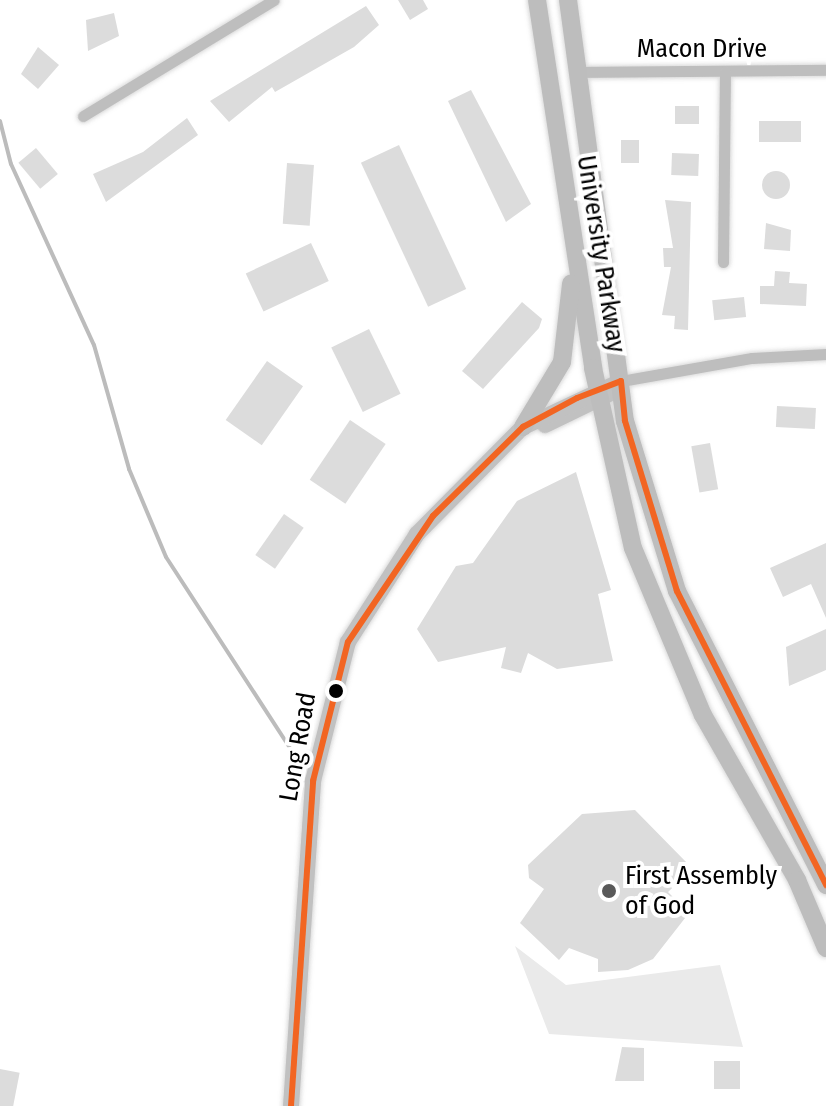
<!DOCTYPE html>
<style>
body{margin:0}
#map{position:relative;width:826px;height:1106px;overflow:hidden;background:#fff;font-family:"Fira Sans Condensed",sans-serif}
div>[style]{position:absolute}
[style*='--x']{left:calc(var(--x)*1px);top:calc(var(--y)*1px);width:calc(var(--w)*1px);rotate:calc(var(--a)*1deg)}
.green>*{inset:0;background:#eaeaea}
.stream>*{height:4px;margin:-2px;padding:0 2px;transform-origin:2px;border-radius:2px;background:#bcbcbc}
.building>*{inset:0;background:#dcdcdc;transform-origin:0 0}
.round{border-radius:50%}
.roads{filter:drop-shadow(0 0 2px #dbdbdb) drop-shadow(0 0 2px #dbdbdb)}
.street>*{height:11px;margin:-5.5px;padding:0 5.5px;transform-origin:5.5px;border-radius:5.5px;background:#bebebe}
.secondary>*{height:16px;margin:-8px;padding:0 8px;transform-origin:8px;border-radius:8px;background:#c1c1c1}
.primary>*{height:18px;margin:-9px;padding:0 9px;transform-origin:9px;border-radius:9px;background:#bdbdbd}
.bus-1>*{height:6px;margin:-3px;padding:0 3px;transform-origin:3px;border-radius:3px;background:#f26522}
.dots>*{width:22px;height:22px;translate:-50% -50%;box-sizing:border-box;border:4px solid #fff;border-radius:50%}
span{translate:-50% -50%;white-space:nowrap;text-align:center;line-height:1.15;-webkit-text-stroke:8px #fff;paint-order:stroke}
.street-label{font-size:26px;color:#000}
.poi-label{font-size:26px;color:#000}
.left{translate:0 -50%;text-align:left}
</style>
<div id="map">
<div class="green">
<i style="clip-path:polygon(515px 946px,566px 985px,720px 965px,743px 1047px,549px 1034px)"></i>
</div>
<div class="stream">
<i style="--x:0;--y:121;--w:44;--a:75.7"></i>
<i style="--x:11;--y:164;--w:199;--a:65.4"></i>
<i style="--x:94;--y:345;--w:129;--a:74.2"></i>
<i style="--x:129;--y:469;--w:95;--a:67.2"></i>
<i style="--x:166;--y:557;--w:228;--a:57"></i>
</div>
<div class="building">
<i style="clip-path:polygon(398px 0,423px 0,428px 9px,410px 20px)"></i>
<i style="clip-path:polygon(366px 6px,379px 25px,354px 47px,275px 92px,272px 87px,229px 122px,210px 101px)"></i>
<i style="clip-path:polygon(114px 13px,119px 36px,88px 51px,86px 20px)"></i>
<i style="clip-path:polygon(38px 47px,59px 65px,38px 89px,21px 74px)"></i>
<i style="clip-path:polygon(471px 90px,531px 204px,506px 222px,448px 101px)"></i>
<i style="left:675px;top:106px;width:24px;height:18px"></i>
<i style="clip-path:polygon(187px 118px,198px 135px,106px 202px,93px 174px,143px 152px)"></i>
<i style="left:759px;top:121px;width:42px;height:21px"></i>
<i style="left:621px;top:140px;width:18px;height:23px"></i>
<i style="left:399px;top:145px;width:159px;height:42px;rotate:65deg"></i>
<i style="left:36px;top:148px;width:34px;height:23px;rotate:50deg"></i>
<i style="left:672px;top:153px;width:27px;height:22px;rotate:2deg"></i>
<i style="left:287px;top:163px;width:27px;height:61px;rotate:4deg"></i>
<i class="round" style="left:762px;top:171px;width:28px;height:28px"></i>
<i style="clip-path:polygon(665px 200px,691px 202px,688px 330px,674px 329px,675px 316px,662px 315px,671px 267px,664px 267px,663px 248px,673px 248px)"></i>
<i style="clip-path:polygon(766px 223px,791px 230px,790px 251px,764px 249px)"></i>
<i style="left:311px;top:243px;width:42px;height:72px;rotate:65deg"></i>
<i style="clip-path:polygon(775px 271px,790px 272px,789px 283px,807px 284px,806px 306px,760px 304px,760px 286px,774px 286px)"></i>
<i style="left:744px;top:297px;width:20px;height:32px;rotate:84deg"></i>
<i style="clip-path:polygon(522px 302px,542px 319px,539px 328px,483px 389px,462px 371px)"></i>
<i style="left:369px;top:329px;width:72px;height:42px;rotate:64deg"></i>
<i style="left:267px;top:361px;width:44px;height:72px;rotate:35deg"></i>
<i style="left:777px;top:406px;width:39px;height:21px;rotate:3deg"></i>
<i style="left:350px;top:420px;width:43px;height:72px;rotate:34deg"></i>
<i style="left:710px;top:443px;width:47px;height:19px;rotate:80deg"></i>
<i style="clip-path:polygon(576px 472px,611px 590px,598px 594px,613px 661px,557px 669px,528px 653px,521px 673px,501px 668px,506px 647px,438px 662px,417px 629px,456px 566px,473px 563px,517px 501px)"></i>
<i style="left:284px;top:514px;width:24px;height:50px;rotate:35deg"></i>
<i style="clip-path:polygon(826px 543px,826px 618px,811px 584px,783px 597px,770px 568px)"></i>
<i style="clip-path:polygon(826px 629px,826px 670px,789px 686px,786px 647px)"></i>
<i style="clip-path:polygon(635px 810px,687px 863px,687px 874px,668px 892px,689px 913px,653px 959px,628px 970px,598px 972px,598px 959px,569px 948px,559px 960px,520px 923px,544px 889px,529px 878px,528px 865px,582px 814px)"></i>
<i style="clip-path:polygon(622px 1047px,644px 1048px,644px 1081px,615px 1081px)"></i>
<i style="left:714px;top:1061px;width:26px;height:28px"></i>
<i style="left:0;top:1069px;width:20px;height:37px;rotate:11deg"></i>
</div>
<div class="roads">
<div class="street">
<i style="--x:577;--y:72;--w:249;--a:-0.5"></i>
<i style="--x:83;--y:116;--w:223;--a:-31.3"></i>
<i style="--x:723;--y:262;--w:191;--a:-89.4"></i>
<i style="--x:621;--y:381;--w:133;--a:-10"></i>
<i style="--x:752;--y:358;--w:74;--a:-3.1"></i>
</div>
<div class="secondary">
<i style="--x:545;--y:425;--w:71;--a:-25.8"></i>
<i style="--x:291;--y:1106;--w:326;--a:-86.1"></i>
<i style="--x:313;--y:781;--w:143;--a:-75.9"></i>
<i style="--x:348;--y:642;--w:128;--a:-57.4"></i>
<i style="--x:417;--y:534;--w:151;--a:-45.3"></i>
<i style="--x:523;--y:427;--w:108;--a:-25.1"></i>
</div>
<div class="primary">
<i style="--x:537;--y:0;--w:372;--a:81.3"></i>
<i style="--x:593;--y:368;--w:184;--a:77.5"></i>
<i style="--x:633;--y:548;--w:181;--a:67.3"></i>
<i style="--x:703;--y:715;--w:190;--a:60.3"></i>
<i style="--x:797;--y:880;--w:74;--a:66.9"></i>
<i style="--x:568;--y:0;--w:425;--a:82.3"></i>
<i style="--x:625;--y:421;--w:178;--a:73"></i>
<i style="--x:677;--y:591;--w:330;--a:63.1"></i>
<i style="--x:523;--y:427;--w:76;--a:-59"></i>
<i style="--x:562;--y:362;--w:79;--a:-83.4"></i>
</div>
</div>
<div class="bus-1">
<i style="--x:291;--y:1106;--w:326;--a:-86.1"></i>
<i style="--x:313;--y:781;--w:143;--a:-75.9"></i>
<i style="--x:348;--y:642;--w:152;--a:-56"></i>
<i style="--x:433;--y:516;--w:127;--a:-44.7"></i>
<i style="--x:523;--y:427;--w:61;--a:-28.2"></i>
<i style="--x:577;--y:398;--w:47;--a:-21.1"></i>
<i style="--x:621;--y:381;--w:40;--a:84.3"></i>
<i style="--x:625;--y:421;--w:178;--a:73"></i>
<i style="--x:677;--y:591;--w:330;--a:63.1"></i>
</div>
<div class="dots">
<i style="left:336px;top:691px;background:#000"></i>
<i style="left:609px;top:891px;background:#595959"></i>
</div>
<div class="street-label">
<span style="left:702px;top:49px">Macon Drive</span>
<span style="left:601px;top:254px;rotate:81deg">University Parkway</span>
<span style="left:298px;top:747px;rotate:-80deg">Long Road</span>
</div>
<div class="poi-label">
<span class="left" style="left:625px;top:891px">First Assembly<br>of God</span>
</div>
</div>
